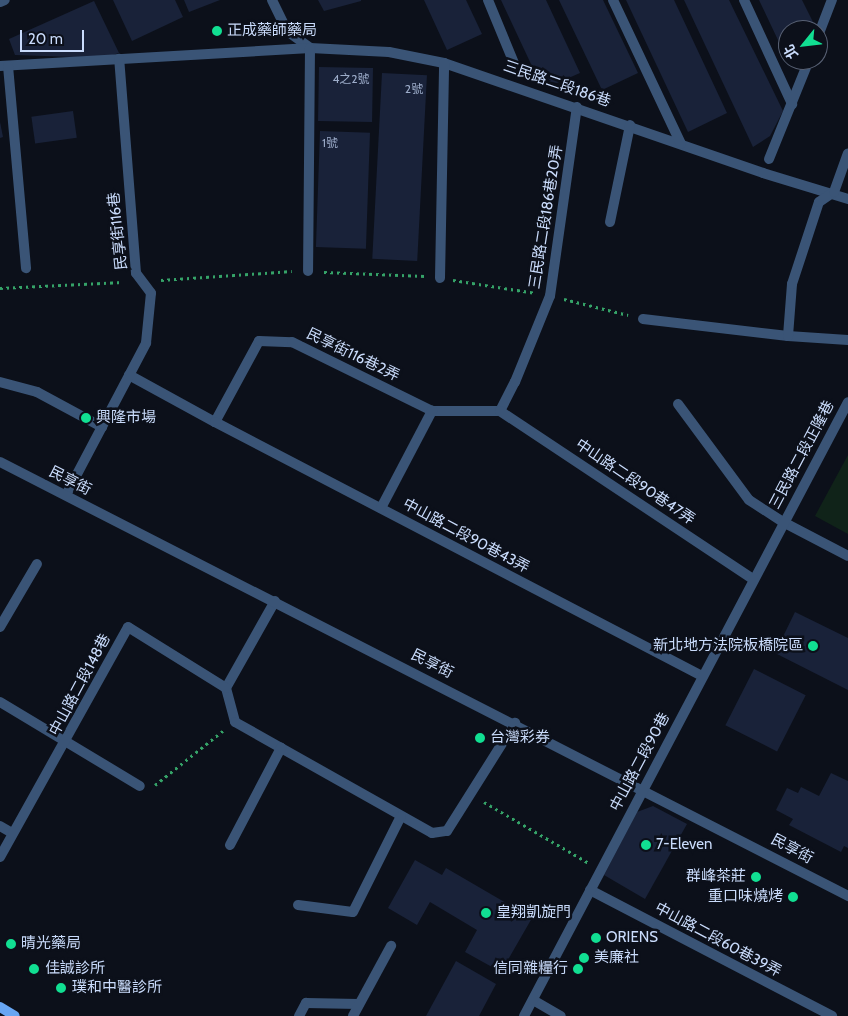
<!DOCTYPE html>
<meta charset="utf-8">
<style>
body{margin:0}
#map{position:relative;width:848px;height:1016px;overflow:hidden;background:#0c101a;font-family:Cabin,"Noto Sans TC",sans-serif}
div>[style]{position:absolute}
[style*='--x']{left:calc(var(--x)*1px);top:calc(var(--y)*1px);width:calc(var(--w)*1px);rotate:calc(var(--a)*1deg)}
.green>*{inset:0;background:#102319}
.building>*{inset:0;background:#192239;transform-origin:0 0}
.path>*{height:3px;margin-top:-1.5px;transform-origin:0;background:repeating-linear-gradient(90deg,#35a368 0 2.5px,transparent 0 6.5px)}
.service>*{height:10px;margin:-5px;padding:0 5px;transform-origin:5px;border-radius:5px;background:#3a5476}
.minor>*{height:10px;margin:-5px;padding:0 5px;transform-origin:5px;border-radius:5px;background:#3a5476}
.tertiary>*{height:10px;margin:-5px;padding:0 5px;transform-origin:5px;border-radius:5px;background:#3a5476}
.secondary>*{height:10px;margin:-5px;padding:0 5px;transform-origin:5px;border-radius:5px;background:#68a6f3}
.dots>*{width:14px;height:14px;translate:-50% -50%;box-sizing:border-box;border:2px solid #0c101a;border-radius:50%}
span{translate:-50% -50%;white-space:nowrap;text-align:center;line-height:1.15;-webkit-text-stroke:5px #0c101a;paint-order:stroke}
.number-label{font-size:12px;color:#9dadca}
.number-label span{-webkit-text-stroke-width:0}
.poi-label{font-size:15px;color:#c9dbfb}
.left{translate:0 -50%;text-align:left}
.right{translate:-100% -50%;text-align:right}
.street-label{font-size:15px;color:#c9dbfb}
.north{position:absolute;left:778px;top:20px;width:50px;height:50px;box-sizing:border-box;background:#0c101a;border:1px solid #586174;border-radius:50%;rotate:241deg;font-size:14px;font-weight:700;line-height:20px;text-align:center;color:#c9dbfb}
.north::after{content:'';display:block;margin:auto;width:18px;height:22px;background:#11df92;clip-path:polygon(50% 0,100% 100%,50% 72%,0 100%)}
.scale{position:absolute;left:20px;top:30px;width:64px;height:22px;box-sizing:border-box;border:2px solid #c9dbfb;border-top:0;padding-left:6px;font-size:15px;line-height:18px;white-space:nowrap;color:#c9dbfb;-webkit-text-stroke:4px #0c101a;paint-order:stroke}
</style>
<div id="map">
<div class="green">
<i style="clip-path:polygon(848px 455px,848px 534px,815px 516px)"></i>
</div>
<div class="building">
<i style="clip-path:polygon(113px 0,175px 0,183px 17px,132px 41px)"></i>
<i style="clip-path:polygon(184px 0,220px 0,189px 12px)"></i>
<i style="clip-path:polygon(318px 0,361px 0,361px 1px,324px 11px)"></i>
<i style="clip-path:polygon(424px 0,466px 0,482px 34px,447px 50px)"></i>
<i style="clip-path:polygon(501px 0,546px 0,580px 73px,557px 83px,538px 79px)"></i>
<i style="clip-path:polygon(559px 0,603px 0,638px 73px,602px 90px)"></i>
<i style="clip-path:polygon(626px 0,674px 0,727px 113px,688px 132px)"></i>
<i style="clip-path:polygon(684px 0,729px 0,783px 111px,770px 136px,753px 147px)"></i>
<i style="clip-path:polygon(759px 0,802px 0,817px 30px,788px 30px,786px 57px)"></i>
<i style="clip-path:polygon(94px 1px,119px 53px,102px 58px,15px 55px,9px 39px)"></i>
<i style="left:319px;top:67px;width:54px;height:54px;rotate:1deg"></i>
<i style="left:382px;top:73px;width:45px;height:186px;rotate:3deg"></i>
<i style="left:73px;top:111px;width:27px;height:42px;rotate:82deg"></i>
<i style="clip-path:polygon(0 122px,3px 137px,0 138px)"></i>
<i style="left:320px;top:131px;width:50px;height:116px;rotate:2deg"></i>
<i style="clip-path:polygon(795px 612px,848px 638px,848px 690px,775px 653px)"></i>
<i style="left:754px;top:669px;width:58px;height:63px;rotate:27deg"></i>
<i style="clip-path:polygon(831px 773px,848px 781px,848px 848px,844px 846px,841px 852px,789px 825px,793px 819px,776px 810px,787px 788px,798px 793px,801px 787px,819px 796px)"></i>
<i style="clip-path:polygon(653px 806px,687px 824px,645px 899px,604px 875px,637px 812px)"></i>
<i style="clip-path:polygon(415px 860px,442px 875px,446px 868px,532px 918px,501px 972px,465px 952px,477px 930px,430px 902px,417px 925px,388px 908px)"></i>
<i style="clip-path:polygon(456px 961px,496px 984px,479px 1016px,426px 1016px)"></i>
</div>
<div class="path">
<i style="--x:324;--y:272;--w:101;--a:2.3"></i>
<i style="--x:161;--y:280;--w:131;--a:-3.9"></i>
<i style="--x:453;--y:280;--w:84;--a:8.9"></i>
<i style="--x:0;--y:288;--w:123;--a:-2.8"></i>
<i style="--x:564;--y:299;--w:66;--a:14"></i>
<i style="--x:155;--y:785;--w:88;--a:-38.6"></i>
<i style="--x:484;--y:802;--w:121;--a:30.2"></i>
</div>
<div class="service">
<i style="--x:272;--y:0;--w:34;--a:64"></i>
<i style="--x:287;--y:31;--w:29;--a:36"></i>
<i style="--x:310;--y:48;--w:79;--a:2.9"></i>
<i style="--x:389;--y:52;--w:56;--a:11.3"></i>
<i style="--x:444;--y:63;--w:337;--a:19"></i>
<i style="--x:763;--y:173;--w:89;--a:17"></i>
<i style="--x:488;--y:0;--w:68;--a:67.6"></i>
<i style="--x:613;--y:0;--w:159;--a:64.7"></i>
<i style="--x:744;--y:0;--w:115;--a:65.2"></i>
<i style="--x:818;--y:36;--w:39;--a:-69"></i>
<i style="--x:0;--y:66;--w:311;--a:-3.3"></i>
<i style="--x:310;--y:48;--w:223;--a:90.5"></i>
<i style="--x:8;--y:66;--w:203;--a:84.9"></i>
<i style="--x:769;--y:159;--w:107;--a:-68"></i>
<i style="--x:610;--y:222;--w:99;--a:-78.3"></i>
<i style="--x:440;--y:278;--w:215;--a:-88.9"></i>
<i style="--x:643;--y:319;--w:146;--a:6.7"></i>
<i style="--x:788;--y:336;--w:60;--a:3.8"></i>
<i style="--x:788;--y:336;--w:52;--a:-85.6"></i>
<i style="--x:792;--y:284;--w:86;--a:-71.8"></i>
<i style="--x:819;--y:202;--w:18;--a:-34"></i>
<i style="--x:834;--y:192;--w:41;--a:-70.3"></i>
<i style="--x:129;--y:375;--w:98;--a:28.7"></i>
<i style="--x:215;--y:422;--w:92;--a:-61.5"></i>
<i style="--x:259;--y:341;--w:33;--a:2"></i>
<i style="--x:292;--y:342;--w:156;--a:26.2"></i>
<i style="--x:432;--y:411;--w:68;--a:0"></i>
<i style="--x:0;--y:382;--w:38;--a:15"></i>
<i style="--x:37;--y:392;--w:74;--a:28.3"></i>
<i style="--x:678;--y:404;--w:119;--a:53.5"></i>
<i style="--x:749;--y:500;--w:40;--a:32.9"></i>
<i style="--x:500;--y:411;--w:33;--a:-63"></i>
<i style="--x:515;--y:382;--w:93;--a:-67.9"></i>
<i style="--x:550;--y:296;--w:191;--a:-81.9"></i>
<i style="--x:500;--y:411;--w:304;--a:33.6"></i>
<i style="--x:215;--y:422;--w:549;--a:27.54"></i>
<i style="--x:66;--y:495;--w:172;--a:-62.2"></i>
<i style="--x:146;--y:343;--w:50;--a:-84.3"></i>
<i style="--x:151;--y:293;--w:25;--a:-127"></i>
<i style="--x:136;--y:273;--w:215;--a:-94.5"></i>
<i style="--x:381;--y:508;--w:110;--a:-62.3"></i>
<i style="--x:275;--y:601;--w:100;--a:119.4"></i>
<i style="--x:226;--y:688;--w:35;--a:75"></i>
<i style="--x:235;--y:722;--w:226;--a:29.4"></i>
<i style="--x:432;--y:833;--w:15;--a:-8"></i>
<i style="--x:447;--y:831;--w:128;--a:-57.8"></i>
<i style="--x:0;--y:627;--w:73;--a:-59.6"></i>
<i style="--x:0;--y:702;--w:163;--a:31"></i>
<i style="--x:0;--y:826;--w:14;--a:30"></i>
<i style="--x:230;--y:845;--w:110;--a:-62.3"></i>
<i style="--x:0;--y:857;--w:263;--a:-60.9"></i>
<i style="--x:128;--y:627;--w:115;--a:31.9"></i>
<i style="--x:590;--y:890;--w:273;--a:27.5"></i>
<i style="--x:298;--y:905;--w:55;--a:7.3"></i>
<i style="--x:353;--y:912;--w:107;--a:-63.4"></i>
<i style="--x:533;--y:1000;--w:32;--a:30"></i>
<i style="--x:299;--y:1016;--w:15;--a:-62"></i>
<i style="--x:306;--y:1003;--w:53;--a:1.1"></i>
<i style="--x:353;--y:1016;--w:80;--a:-61.5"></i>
</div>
<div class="minor">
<i style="--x:0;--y:462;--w:953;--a:27.1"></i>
<i style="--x:783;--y:522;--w:73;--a:27.6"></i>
<i style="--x:524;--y:1016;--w:694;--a:-62.18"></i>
</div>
<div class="tertiary">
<i style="--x:0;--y:2;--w:5;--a:-22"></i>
</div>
<div class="secondary">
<i style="--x:0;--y:1007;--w:17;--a:31"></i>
</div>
<div class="dots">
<i style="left:217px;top:31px;background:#11df92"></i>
<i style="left:86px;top:418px;background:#11df92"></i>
<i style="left:813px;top:646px;background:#11df92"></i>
<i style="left:480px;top:738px;background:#11df92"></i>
<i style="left:646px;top:845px;background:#11df92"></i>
<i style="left:756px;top:877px;background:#11df92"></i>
<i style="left:793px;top:897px;background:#11df92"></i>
<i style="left:486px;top:913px;background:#11df92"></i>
<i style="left:596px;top:938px;background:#11df92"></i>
<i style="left:11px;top:944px;background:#11df92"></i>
<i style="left:584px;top:958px;background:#11df92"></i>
<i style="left:34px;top:969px;background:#11df92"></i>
<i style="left:578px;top:969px;background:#11df92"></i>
<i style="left:61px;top:988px;background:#11df92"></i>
</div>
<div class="number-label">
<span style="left:351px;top:79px">4之2號</span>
<span style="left:414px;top:89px">2號</span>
<span style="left:330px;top:143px">1號</span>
</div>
<div class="poi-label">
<span class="left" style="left:227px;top:31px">正成藥師藥局</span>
<span class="left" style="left:96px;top:418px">興隆市場</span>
<span class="right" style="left:803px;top:646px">新北地方法院板橋院區</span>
<span class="left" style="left:490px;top:738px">台灣彩券</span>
<span class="left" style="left:656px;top:845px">7-Eleven</span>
<span class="right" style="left:746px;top:877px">群峰茶莊</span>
<span class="right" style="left:783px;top:897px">重口味燒烤</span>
<span class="left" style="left:496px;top:913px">皇翔凱旋門</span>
<span class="left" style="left:606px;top:938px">ORIENS</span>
<span class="left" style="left:21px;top:944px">晴光藥局</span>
<span class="left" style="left:594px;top:958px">美廉社</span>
<span class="left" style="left:45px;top:969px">佳誠診所</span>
<span class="right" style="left:568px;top:969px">信同雜糧行</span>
<span class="left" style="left:72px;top:988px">璞和中醫診所</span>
</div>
<div class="street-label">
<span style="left:557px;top:84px;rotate:19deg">三民路二段186巷</span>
<span style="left:546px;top:217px;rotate:-81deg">三民路二段186巷20弄</span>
<span style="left:118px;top:231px;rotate:-96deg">民享街116巷</span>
<span style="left:353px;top:355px;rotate:26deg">民享街116巷2弄</span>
<span style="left:802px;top:455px;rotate:-62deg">三民路二段正隆巷</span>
<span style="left:70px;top:481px;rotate:27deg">民享街</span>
<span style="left:635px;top:482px;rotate:34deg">中山路二段90巷47弄</span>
<span style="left:466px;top:536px;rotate:28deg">中山路二段90巷43弄</span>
<span style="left:432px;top:664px;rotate:27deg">民享街</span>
<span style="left:80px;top:685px;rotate:-62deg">中山路二段148巷</span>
<span style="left:640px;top:762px;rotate:-62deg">中山路二段90巷</span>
<span style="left:792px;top:849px;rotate:28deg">民享街</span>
<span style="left:718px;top:940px;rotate:28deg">中山路二段60巷39弄</span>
</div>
<div class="north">北</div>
<div class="scale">20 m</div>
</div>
